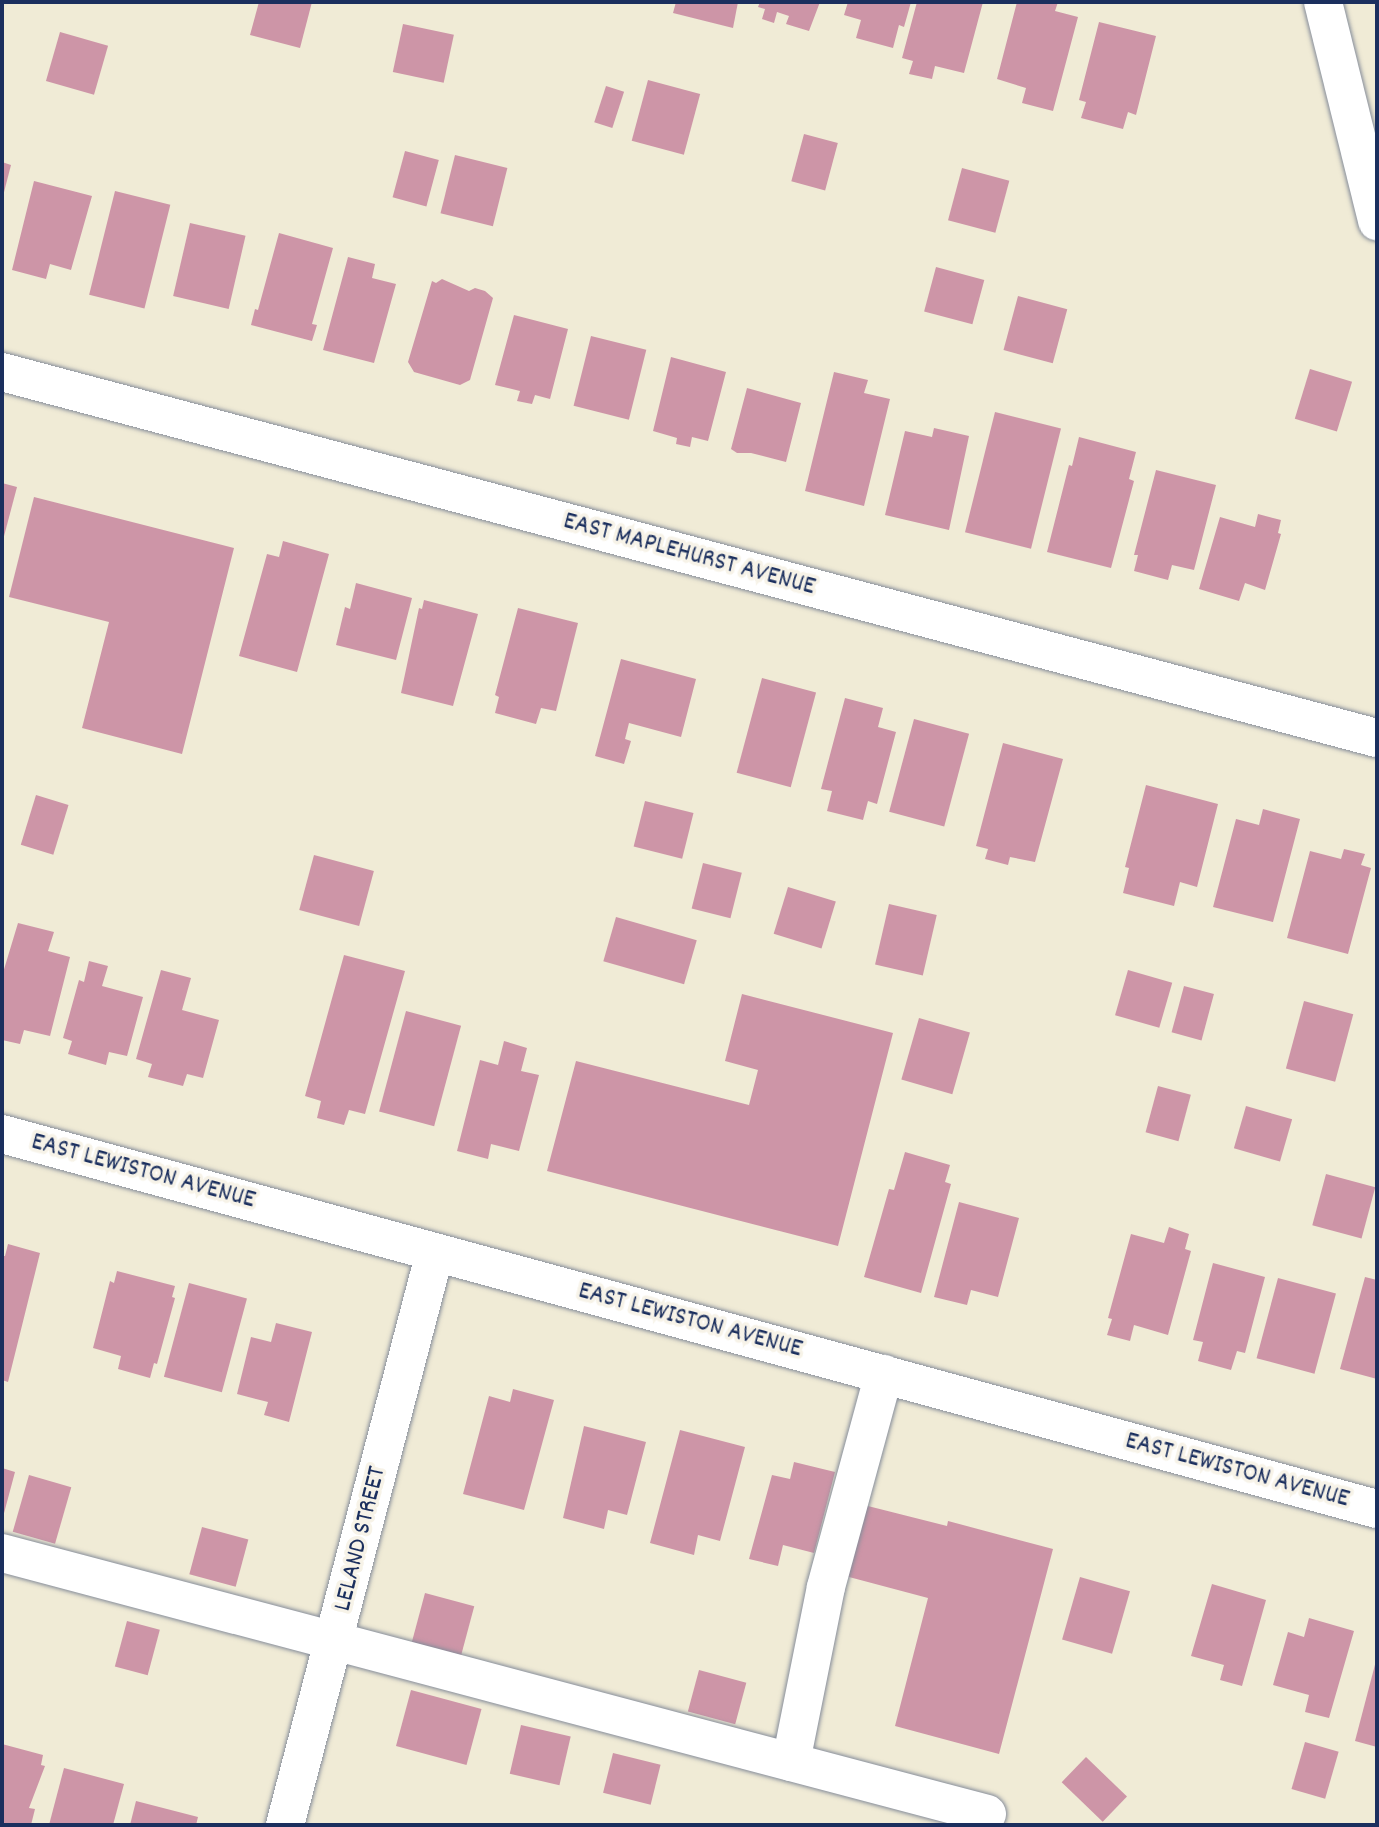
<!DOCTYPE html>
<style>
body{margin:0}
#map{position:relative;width:1379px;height:1827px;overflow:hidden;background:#f0ebd6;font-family:Dekko,sans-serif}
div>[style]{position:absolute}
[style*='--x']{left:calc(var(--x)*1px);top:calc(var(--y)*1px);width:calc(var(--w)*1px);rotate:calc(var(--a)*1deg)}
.building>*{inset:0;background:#cd95a7;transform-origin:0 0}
.roads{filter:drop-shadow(0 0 2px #868d9a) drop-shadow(0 0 2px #868d9a)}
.minor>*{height:38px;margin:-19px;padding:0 19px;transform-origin:19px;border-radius:19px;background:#fff}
span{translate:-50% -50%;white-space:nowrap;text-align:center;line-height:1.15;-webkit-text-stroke:7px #f7f3e8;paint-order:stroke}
.street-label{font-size:26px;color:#1b2f5e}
.frame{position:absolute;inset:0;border:4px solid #1b2f5e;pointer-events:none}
</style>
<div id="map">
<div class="building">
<i style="clip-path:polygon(259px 2px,312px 2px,300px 48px,250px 35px)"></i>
<i style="clip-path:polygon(676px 2px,738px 2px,733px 28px,673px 13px)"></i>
<i style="clip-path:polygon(760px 2px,820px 2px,809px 31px,786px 24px,789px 16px,777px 12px,774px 23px,762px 19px,765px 9px,758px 7px)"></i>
<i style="clip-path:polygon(848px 2px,911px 2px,904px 27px,899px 25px,893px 48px,856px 38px,861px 20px,844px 15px)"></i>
<i style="clip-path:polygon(917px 2px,983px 2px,964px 73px,935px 66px,932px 79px,909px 74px,913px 61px,902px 58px)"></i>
<i style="clip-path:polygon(1017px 2px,1058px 2px,1055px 11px,1078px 17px,1053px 111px,1022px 103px,1026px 88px,997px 79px)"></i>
<i style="clip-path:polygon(1099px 22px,1156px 36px,1136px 115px,1128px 112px,1123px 129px,1081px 118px,1086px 102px,1079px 100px)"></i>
<i style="left:403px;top:24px;width:52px;height:49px;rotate:12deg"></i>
<i style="left:60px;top:32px;width:50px;height:51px;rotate:16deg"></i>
<i style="left:648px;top:80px;width:54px;height:63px;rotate:15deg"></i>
<i style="left:606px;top:86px;width:19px;height:38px;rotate:18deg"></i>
<i style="left:804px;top:134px;width:35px;height:49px;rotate:15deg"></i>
<i style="left:405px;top:151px;width:35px;height:48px;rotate:15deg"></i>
<i style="left:455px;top:155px;width:54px;height:60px;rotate:14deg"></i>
<i style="clip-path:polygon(2px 162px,11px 165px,3px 196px,2px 196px)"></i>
<i style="left:962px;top:168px;width:49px;height:54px;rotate:15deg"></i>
<i style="clip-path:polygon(34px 181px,92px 196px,71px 270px,50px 264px,46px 279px,12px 270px)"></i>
<i style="left:115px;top:191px;width:57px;height:107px;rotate:14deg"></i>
<i style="left:190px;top:223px;width:57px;height:75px;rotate:13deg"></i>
<i style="clip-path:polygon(279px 233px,333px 248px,312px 324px,317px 325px,312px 341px,251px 325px,255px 309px,258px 310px)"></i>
<i style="clip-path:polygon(348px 257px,375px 264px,372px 278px,396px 284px,374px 363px,323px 350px)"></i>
<i style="left:936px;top:267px;width:50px;height:46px;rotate:15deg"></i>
<i style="clip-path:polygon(442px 279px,469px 291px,475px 288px,485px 291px,493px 298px,470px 380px,460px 385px,414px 372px,408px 362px,432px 281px,436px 283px)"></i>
<i style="left:1018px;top:296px;width:51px;height:56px;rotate:15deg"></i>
<i style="clip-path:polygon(514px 315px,568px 329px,550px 399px,535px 395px,532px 404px,517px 401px,520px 391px,495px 385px)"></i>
<i style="left:591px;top:336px;width:57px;height:72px;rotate:14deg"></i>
<i style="clip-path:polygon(671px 357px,726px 372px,708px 441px,692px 437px,690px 447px,676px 444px,677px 438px,653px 431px)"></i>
<i style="left:1310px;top:369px;width:44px;height:52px;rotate:17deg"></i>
<i style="clip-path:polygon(834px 372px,868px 380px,864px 393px,890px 399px,864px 506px,805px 491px)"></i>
<i style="clip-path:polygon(747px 388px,801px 403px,786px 462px,751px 453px,737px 453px,731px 449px)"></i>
<i style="left:995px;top:412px;width:68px;height:124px;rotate:14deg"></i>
<i style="clip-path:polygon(934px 428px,969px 436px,949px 530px,885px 515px,905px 431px,932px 437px)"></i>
<i style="clip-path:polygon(1079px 437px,1136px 452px,1129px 479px,1134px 481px,1111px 568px,1047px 552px,1069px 465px,1072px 466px)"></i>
<i style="clip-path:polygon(1156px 470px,1216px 485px,1194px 570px,1172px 565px,1168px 580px,1134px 571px,1138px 555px,1134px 555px)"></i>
<i style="clip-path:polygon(2px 483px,17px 487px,3px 540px,2px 540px)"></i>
<i style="clip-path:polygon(34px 497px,234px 548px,182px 754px,82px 728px,109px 622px,9px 597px)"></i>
<i style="clip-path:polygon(1258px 514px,1281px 520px,1278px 533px,1281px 534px,1265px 590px,1245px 583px,1239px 601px,1199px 589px,1220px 517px,1255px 527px)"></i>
<i style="clip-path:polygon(283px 541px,329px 554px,297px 672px,239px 656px,267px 554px,279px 557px)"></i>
<i style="clip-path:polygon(356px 583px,412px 598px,396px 660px,336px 645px,345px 607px,350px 609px)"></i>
<i style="clip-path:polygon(424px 600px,478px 614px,453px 706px,401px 693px,419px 608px,422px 609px)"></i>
<i style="clip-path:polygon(518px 608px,578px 623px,556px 711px,541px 708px,536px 724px,495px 713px,499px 697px,495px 695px)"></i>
<i style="clip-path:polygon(621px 659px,696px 679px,681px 737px,629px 723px,625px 739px,631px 741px,624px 764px,595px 756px)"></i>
<i style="left:762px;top:678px;width:56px;height:98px;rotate:15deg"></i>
<i style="clip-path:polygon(845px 698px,883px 708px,878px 727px,896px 732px,877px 804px,868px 801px,863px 820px,827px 811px,832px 791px,821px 789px)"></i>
<i style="left:914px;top:719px;width:57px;height:96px;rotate:15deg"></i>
<i style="clip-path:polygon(1003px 743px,1063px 759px,1035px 862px,1010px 857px,1008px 865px,985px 859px,988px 849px,976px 846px)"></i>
<i style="clip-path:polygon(1146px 785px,1218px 804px,1197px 887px,1180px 882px,1174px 906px,1123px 893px,1129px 868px,1125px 867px)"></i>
<i style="left:36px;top:795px;width:34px;height:52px;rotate:17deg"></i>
<i style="left:645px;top:801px;width:50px;height:47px;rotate:14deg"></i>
<i style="clip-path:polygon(1263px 809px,1300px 819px,1273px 922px,1213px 907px,1236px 819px,1259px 825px)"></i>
<i style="clip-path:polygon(1344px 849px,1365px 854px,1361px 865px,1371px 868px,1348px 954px,1287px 938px,1310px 851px,1341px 859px)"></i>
<i style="left:314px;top:855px;width:62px;height:57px;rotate:15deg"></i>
<i style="left:703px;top:863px;width:40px;height:47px;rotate:14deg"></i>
<i style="left:788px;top:887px;width:50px;height:49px;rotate:17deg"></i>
<i style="left:889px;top:904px;width:49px;height:62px;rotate:13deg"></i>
<i style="left:616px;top:917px;width:84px;height:46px;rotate:16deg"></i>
<i style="clip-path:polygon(18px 923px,54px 932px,48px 951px,70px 957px,50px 1036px,24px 1030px,20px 1044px,2px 1040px,2px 976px)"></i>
<i style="clip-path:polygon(344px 955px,405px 971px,365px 1114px,349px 1110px,344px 1125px,317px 1118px,321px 1101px,305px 1096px)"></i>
<i style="clip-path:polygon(89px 961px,108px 966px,102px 986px,143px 997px,127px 1056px,109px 1052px,106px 1065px,68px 1054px,72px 1041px,63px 1038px,79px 980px,84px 982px)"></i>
<i style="clip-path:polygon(161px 970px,191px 978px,182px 1010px,219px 1020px,203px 1078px,187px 1074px,183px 1086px,148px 1077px,152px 1064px,136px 1059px)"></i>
<i style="left:1128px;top:970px;width:46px;height:47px;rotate:16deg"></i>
<i style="left:1184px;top:986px;width:31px;height:48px;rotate:15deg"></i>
<i style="clip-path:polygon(742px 994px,893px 1033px,838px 1246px,547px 1171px,576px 1061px,749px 1105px,758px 1070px,725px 1061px)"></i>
<i style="left:1304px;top:1001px;width:51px;height:70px;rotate:15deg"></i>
<i style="left:406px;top:1011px;width:57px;height:104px;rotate:15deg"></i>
<i style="left:919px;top:1018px;width:53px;height:64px;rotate:16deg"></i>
<i style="clip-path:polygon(504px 1041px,527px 1048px,521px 1071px,539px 1075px,519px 1151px,491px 1144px,488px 1159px,457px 1151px,480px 1060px,498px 1065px)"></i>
<i style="left:1158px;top:1086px;width:34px;height:48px;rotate:15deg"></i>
<i style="left:1246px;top:1106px;width:48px;height:44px;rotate:16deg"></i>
<i style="clip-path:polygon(905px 1152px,950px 1165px,945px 1182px,951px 1184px,921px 1293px,864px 1277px,889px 1189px,894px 1190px)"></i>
<i style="left:1326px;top:1174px;width:51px;height:53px;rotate:15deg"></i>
<i style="clip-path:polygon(959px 1202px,1019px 1218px,998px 1297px,971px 1290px,967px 1305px,934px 1297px)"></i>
<i style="clip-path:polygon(1169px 1227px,1189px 1234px,1185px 1249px,1191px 1251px,1168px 1335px,1134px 1325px,1130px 1341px,1107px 1335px,1112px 1319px,1108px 1318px,1131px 1234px,1164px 1243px)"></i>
<i style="clip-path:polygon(8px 1244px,40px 1253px,8px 1382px,2px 1380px,2px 1256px,5px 1256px)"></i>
<i style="clip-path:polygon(1213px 1263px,1265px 1277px,1245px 1353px,1237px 1351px,1231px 1370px,1198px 1361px,1203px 1342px,1193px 1340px)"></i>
<i style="clip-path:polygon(117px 1271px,175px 1286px,172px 1297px,175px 1298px,157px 1364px,154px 1363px,150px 1378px,118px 1369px,121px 1356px,93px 1348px,110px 1281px,114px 1283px)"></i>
<i style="clip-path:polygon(1365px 1277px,1377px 1280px,1377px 1379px,1340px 1369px)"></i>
<i style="left:1278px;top:1278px;width:60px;height:83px;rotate:15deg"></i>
<i style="left:189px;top:1283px;width:60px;height:97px;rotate:15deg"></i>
<i style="clip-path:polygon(276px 1323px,312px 1332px,289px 1422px,264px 1415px,268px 1402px,237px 1394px,251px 1337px,271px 1342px)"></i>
<i style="clip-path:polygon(513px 1389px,554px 1400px,524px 1510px,463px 1494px,489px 1396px,510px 1402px)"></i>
<i style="clip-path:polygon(584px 1426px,646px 1442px,627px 1515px,608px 1510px,604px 1529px,563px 1518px)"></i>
<i style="clip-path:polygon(680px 1430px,745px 1447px,720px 1541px,698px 1535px,694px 1555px,650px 1543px)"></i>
<i style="clip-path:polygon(794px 1462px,835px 1472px,814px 1553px,783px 1545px,778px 1566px,749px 1559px,772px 1475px,790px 1479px)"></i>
<i style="clip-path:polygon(2px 1468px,15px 1472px,3px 1517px,2px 1517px)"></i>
<i style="left:29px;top:1475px;width:44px;height:59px;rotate:16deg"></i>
<i style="clip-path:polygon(852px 1502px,947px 1526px,948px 1521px,1053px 1549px,999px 1754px,895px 1726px,928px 1598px,834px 1573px)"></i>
<i style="left:202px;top:1527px;width:48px;height:49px;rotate:15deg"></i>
<i style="left:1080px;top:1577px;width:52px;height:65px;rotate:16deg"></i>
<i style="clip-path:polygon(1212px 1584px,1266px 1600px,1242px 1686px,1220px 1680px,1224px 1665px,1191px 1656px)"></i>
<i style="left:425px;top:1593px;width:51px;height:51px;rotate:15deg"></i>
<i style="clip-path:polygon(1309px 1618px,1354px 1631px,1329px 1718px,1305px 1712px,1309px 1695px,1273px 1685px,1288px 1632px,1304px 1637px)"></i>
<i style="left:127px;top:1621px;width:34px;height:47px;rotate:15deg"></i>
<i style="clip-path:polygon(1377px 1657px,1377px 1747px,1355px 1741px)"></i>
<i style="left:699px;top:1670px;width:49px;height:43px;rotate:15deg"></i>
<i style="left:411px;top:1690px;width:73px;height:58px;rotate:15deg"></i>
<i style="left:521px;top:1725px;width:51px;height:50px;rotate:13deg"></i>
<i style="left:1305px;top:1742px;width:35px;height:49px;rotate:16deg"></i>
<i style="clip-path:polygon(2px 1744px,43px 1755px,41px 1765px,45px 1766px,29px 1808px,35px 1809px,31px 1825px,2px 1825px)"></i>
<i style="left:613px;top:1753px;width:49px;height:41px;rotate:14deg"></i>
<i style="left:1086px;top:1757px;width:57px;height:35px;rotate:44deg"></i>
<i style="clip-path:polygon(64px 1768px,124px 1784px,113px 1825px,49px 1825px)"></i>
<i style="clip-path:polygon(136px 1801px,198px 1817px,196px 1825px,130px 1825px)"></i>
</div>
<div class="roads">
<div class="minor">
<i style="--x:1323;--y:2;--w:226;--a:76.1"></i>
<i style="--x:2;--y:372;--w:1423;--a:14.91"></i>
<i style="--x:2;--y:1134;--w:1425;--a:15.26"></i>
<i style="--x:2;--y:1553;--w:1019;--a:14.84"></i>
<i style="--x:791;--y:1762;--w:178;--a:-78.7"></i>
<i style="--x:826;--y:1587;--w:221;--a:-74.8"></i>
<i style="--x:285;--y:1825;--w:592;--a:-75.33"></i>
</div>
</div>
<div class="street-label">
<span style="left:689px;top:555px;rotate:15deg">EAST MAPLEHURST AVENUE</span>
<span style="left:143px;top:1172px;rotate:15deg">EAST LEWISTON AVENUE</span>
<span style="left:690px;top:1321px;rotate:15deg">EAST LEWISTON AVENUE</span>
<span style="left:1237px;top:1471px;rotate:15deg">EAST LEWISTON AVENUE</span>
<span style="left:361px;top:1539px;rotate:-76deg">LELAND STREET</span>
</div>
<div class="frame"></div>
</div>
